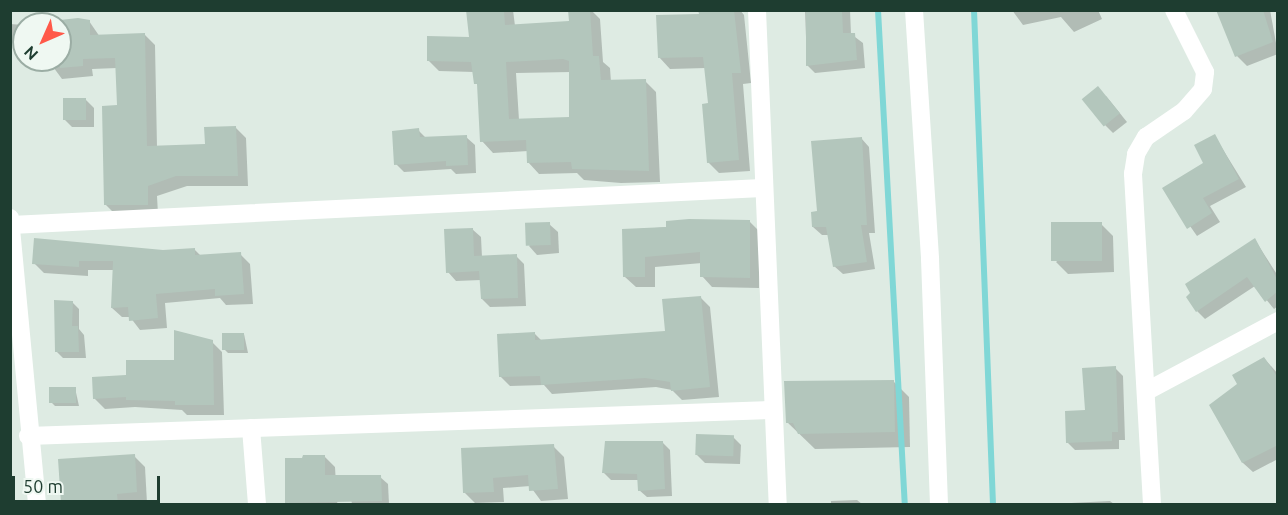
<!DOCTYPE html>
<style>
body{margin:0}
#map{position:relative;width:1288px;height:515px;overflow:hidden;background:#deebe3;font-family:Ubuntu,sans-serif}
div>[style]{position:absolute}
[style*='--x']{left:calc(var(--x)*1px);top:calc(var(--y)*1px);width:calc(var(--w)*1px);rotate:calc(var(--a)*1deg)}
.shadow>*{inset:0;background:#0003}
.stream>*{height:6px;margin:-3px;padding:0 3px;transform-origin:3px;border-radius:3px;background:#80d7d6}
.building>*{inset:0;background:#b3c6bc;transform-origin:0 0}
.minor>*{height:18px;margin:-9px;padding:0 9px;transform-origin:9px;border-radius:9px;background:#fff}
span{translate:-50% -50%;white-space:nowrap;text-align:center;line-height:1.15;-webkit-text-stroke:4.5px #eff8f2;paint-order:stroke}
.frame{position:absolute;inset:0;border:12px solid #1e3d30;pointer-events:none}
.north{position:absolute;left:12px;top:12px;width:60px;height:60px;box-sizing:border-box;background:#eff8f2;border:2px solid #9bada4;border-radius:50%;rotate:225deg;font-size:16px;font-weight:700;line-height:24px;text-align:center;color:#1e3d30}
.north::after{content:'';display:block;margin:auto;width:21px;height:27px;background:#ff5949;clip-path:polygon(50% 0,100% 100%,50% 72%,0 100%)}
.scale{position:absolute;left:12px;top:476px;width:148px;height:27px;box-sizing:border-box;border:3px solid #1e3d30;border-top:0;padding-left:8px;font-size:18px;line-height:21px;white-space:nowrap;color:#1e3d30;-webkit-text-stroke:4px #eff8f2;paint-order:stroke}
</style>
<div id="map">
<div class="shadow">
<i style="clip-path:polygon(evenodd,468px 10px,513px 10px,515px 26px,571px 23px,570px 10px,591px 10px,600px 19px,603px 62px,610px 68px,611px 82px,645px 81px,656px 92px,660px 182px,621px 183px,584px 180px,577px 173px,539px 174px,528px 162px,528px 151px,493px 153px,482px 141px,479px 87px,474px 72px,439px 71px,428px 60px,470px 39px,468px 10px,571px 72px,571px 119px,519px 120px,516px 73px,571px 72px)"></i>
<i style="clip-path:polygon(700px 10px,740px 10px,744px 15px,751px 83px,743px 84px,750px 171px,719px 173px,708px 162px,710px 105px,706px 68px,670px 69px,659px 57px,700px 15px)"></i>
<i style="clip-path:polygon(805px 10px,850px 10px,851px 34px,863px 43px,865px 68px,815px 73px,807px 65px)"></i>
<i style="clip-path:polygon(1012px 10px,1098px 10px,1102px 19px,1074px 32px,1061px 17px,1023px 25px)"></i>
<i style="clip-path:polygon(1218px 10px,1270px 10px,1278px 54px,1247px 66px,1237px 56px)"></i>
<i style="clip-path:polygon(33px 21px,89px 21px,100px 37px,145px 35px,155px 45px,157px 147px,206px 146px,235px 127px,246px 138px,248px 186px,187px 186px,157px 196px,158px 214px,116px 215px,105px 204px,119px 107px,117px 68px,92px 69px,93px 76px,62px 79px,48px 60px,60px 60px,60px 24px,33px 24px)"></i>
<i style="clip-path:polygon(10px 24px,24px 25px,24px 48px,10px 41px)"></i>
<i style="clip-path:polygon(1106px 96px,1127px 122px,1113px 133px,1105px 125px)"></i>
<i style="clip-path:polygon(85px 99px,94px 108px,94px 127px,72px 127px,64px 119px)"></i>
<i style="clip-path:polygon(418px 130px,427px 139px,466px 137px,475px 145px,476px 173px,456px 174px,451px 169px,404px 172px,396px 164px)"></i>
<i style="clip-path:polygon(1214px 135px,1246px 187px,1210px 206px,1220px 222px,1197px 236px,1164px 189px,1205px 164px)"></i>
<i style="clip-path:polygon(861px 138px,869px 147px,875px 233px,869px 233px,875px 269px,843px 274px,834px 266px,829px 235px,822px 235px,813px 227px)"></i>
<i style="clip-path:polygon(750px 222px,760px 232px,759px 288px,712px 287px,702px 276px,702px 263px,655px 267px,655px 287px,636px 287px,625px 277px,623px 230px)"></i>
<i style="clip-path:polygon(549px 224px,558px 232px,559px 253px,537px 255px,529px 246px)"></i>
<i style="clip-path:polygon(1101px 224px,1113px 236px,1114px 272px,1068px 274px,1056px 262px)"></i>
<i style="clip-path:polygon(472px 229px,481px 237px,482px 257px,516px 256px,524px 264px,526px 306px,490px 307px,482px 299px,481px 280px,456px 281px,448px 272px)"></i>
<i style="clip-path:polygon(1255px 240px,1278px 276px,1278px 306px,1274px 309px,1255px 286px,1205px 319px,1197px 311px)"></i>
<i style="clip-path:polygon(194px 249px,201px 256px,240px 254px,250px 264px,253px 304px,226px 305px,220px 298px,165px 303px,167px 328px,140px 330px,130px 317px,122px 317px,112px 308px,114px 270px,88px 270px,88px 276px,44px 273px,34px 263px)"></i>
<i style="clip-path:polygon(700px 297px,710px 307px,719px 397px,682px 400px,672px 390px,656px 387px,552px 394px,544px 385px,510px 386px,500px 376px,535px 334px,542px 341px,667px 332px)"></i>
<i style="clip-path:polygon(72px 302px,79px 309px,79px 329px,84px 335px,86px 358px,63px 358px,56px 351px)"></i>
<i style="clip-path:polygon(244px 334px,248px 353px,228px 353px,224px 349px)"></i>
<i style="clip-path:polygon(212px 342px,222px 352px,224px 415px,187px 415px,182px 410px,135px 407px,105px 409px,94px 398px,127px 376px,176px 361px)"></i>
<i style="clip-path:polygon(1264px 358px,1278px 374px,1278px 464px,1276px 460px,1253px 472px,1243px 463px,1211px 406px,1239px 385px)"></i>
<i style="clip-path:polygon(1115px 368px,1123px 376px,1125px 440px,1119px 440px,1119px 449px,1075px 450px,1067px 442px)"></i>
<i style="clip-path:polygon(893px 381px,909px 397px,910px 447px,815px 449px,787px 422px)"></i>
<i style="clip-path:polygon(75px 388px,79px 406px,55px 406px,51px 402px)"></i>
<i style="clip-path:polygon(733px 437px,741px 445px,740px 464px,705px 463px,697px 455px)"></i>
<i style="clip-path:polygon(662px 442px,670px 450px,672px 496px,647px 497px,639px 490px,639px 480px,611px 480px,603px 472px)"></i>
<i style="clip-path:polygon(553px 446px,564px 457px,568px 499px,541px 501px,530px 486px,503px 488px,504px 502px,475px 503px,464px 492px)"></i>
<i style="clip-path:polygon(134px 456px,145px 467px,147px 503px,71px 504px,62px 496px)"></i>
<i style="clip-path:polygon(324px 456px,335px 467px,336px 484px,340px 487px,337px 504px,288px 504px)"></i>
<i style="clip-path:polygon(347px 476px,380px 477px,388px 484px,389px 504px,352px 504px)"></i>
<i style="clip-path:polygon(857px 500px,862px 504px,831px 504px,831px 501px)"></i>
<i style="clip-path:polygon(1110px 501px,1114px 504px,1071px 503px)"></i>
<i style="clip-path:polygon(231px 503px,233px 504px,189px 504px)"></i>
</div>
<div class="stream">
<i style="--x:878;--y:10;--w:495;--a:86.9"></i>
<i style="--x:974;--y:10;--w:494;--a:87.8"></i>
</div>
<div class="building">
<i style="clip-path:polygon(evenodd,466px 10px,504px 10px,505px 25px,569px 21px,568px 10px,590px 10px,593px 56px,599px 56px,601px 80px,646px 79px,649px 171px,572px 169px,571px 162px,527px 163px,526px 140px,480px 142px,477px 84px,474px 84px,471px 62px,427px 61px,427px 36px,469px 37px,466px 10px,563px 59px,569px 61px,569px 117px,509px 119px,506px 62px,563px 59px)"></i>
<i style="clip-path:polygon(698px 10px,734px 10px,741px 73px,732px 73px,739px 160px,707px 163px,702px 104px,708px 103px,703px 57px,658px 58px,656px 15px,699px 14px)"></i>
<i style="clip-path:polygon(806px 10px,842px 10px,843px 33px,855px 33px,857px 60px,806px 66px)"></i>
<i style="clip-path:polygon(1216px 10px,1263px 10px,1273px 42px,1235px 57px)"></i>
<i style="clip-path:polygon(78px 18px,90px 20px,90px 35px,145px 33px,147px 146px,205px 144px,204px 127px,236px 126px,238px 176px,176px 176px,148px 186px,148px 205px,104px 205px,102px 106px,117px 105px,115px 58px,83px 59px,83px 66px,60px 68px,60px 20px)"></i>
<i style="left:1098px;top:86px;width:35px;height:21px;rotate:51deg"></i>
<i style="left:63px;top:98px;width:23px;height:22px"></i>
<i style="clip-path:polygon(419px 128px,420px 137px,467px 135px,468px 165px,446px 166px,446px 161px,394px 165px,392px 131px)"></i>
<i style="clip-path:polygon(1215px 134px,1239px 179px,1203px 198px,1212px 213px,1187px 229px,1162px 188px,1203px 163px,1194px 145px)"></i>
<i style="clip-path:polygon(862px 137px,867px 225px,861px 225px,867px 262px,833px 267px,826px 227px,812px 227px,811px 212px,817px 211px,811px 141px)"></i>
<i style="clip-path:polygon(689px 219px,750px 220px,750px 278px,700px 277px,700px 252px,645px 257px,645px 277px,623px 277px,622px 229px,666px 227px,666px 221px)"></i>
<i style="left:550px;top:222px;width:23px;height:25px;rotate:88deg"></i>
<i style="left:1102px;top:222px;width:39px;height:51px;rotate:90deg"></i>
<i style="clip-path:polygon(473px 228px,474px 256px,517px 254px,518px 298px,481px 299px,479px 271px,446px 273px,444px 229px)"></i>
<i style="clip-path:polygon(34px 238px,163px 250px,195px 248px,195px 255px,241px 252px,244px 294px,215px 296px,215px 289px,156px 294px,158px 318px,129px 321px,128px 307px,111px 308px,113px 261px,79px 261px,79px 267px,32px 264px)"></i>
<i style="clip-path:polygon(1255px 238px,1278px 281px,1278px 291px,1265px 302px,1247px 277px,1196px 312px,1186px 297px,1190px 293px,1185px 284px)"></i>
<i style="clip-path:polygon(701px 296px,710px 387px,671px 391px,670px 382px,645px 378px,541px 385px,540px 376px,499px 377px,497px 334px,535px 332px,535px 340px,665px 331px,662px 299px)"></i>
<i style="clip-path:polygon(54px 300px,73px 301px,72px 326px,78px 326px,79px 352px,55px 352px)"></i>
<i style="clip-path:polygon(174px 330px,213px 340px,214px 405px,175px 405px,175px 401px,126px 400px,126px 397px,93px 399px,92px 377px,126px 375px,126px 360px,174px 360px)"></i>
<i style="left:222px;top:333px;width:22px;height:17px"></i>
<i style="clip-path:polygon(1264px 357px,1278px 378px,1278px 445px,1242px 463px,1209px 405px,1237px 384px,1232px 375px)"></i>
<i style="clip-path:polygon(1116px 366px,1118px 432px,1112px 432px,1112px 441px,1066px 443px,1065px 411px,1085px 410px,1082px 368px)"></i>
<i style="clip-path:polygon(894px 380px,895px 432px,798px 434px,793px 423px,786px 423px,784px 381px)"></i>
<i style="left:49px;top:387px;width:27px;height:16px"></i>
<i style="left:696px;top:434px;width:38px;height:21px;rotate:2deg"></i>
<i style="clip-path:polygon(605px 441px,663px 441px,665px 489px,638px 491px,637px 474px,602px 473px)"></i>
<i style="clip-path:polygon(554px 444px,558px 489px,529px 491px,528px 475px,493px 478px,494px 492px,463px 493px,461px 448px)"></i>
<i style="clip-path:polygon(135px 454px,137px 492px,117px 494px,118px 504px,61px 504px,58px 459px)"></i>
<i style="clip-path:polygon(303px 455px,325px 455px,325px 475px,381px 475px,382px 501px,285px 503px,285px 458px,302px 458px)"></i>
</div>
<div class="minor">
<i style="--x:757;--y:10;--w:494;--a:87.6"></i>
<i style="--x:914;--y:10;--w:250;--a:86.3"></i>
<i style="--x:930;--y:259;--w:245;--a:87.9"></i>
<i style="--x:10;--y:218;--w:287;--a:84.6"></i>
<i style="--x:11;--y:225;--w:752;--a:-2.82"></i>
<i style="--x:1147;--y:391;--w:149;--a:-28.1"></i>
<i style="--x:251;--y:428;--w:76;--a:85.5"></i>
<i style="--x:28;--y:436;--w:745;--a:-2"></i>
<i style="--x:1152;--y:504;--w:331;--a:-93.3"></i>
<i style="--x:1133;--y:174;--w:20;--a:-81"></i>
<i style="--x:1136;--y:154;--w:20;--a:-60"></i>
<i style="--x:1146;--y:137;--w:46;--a:-34.4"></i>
<i style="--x:1184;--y:111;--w:29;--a:-49"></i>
<i style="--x:1203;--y:89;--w:17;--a:-83"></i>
<i style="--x:1205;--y:72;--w:69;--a:-116.6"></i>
</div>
<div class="frame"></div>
<div class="north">N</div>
<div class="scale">50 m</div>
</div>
